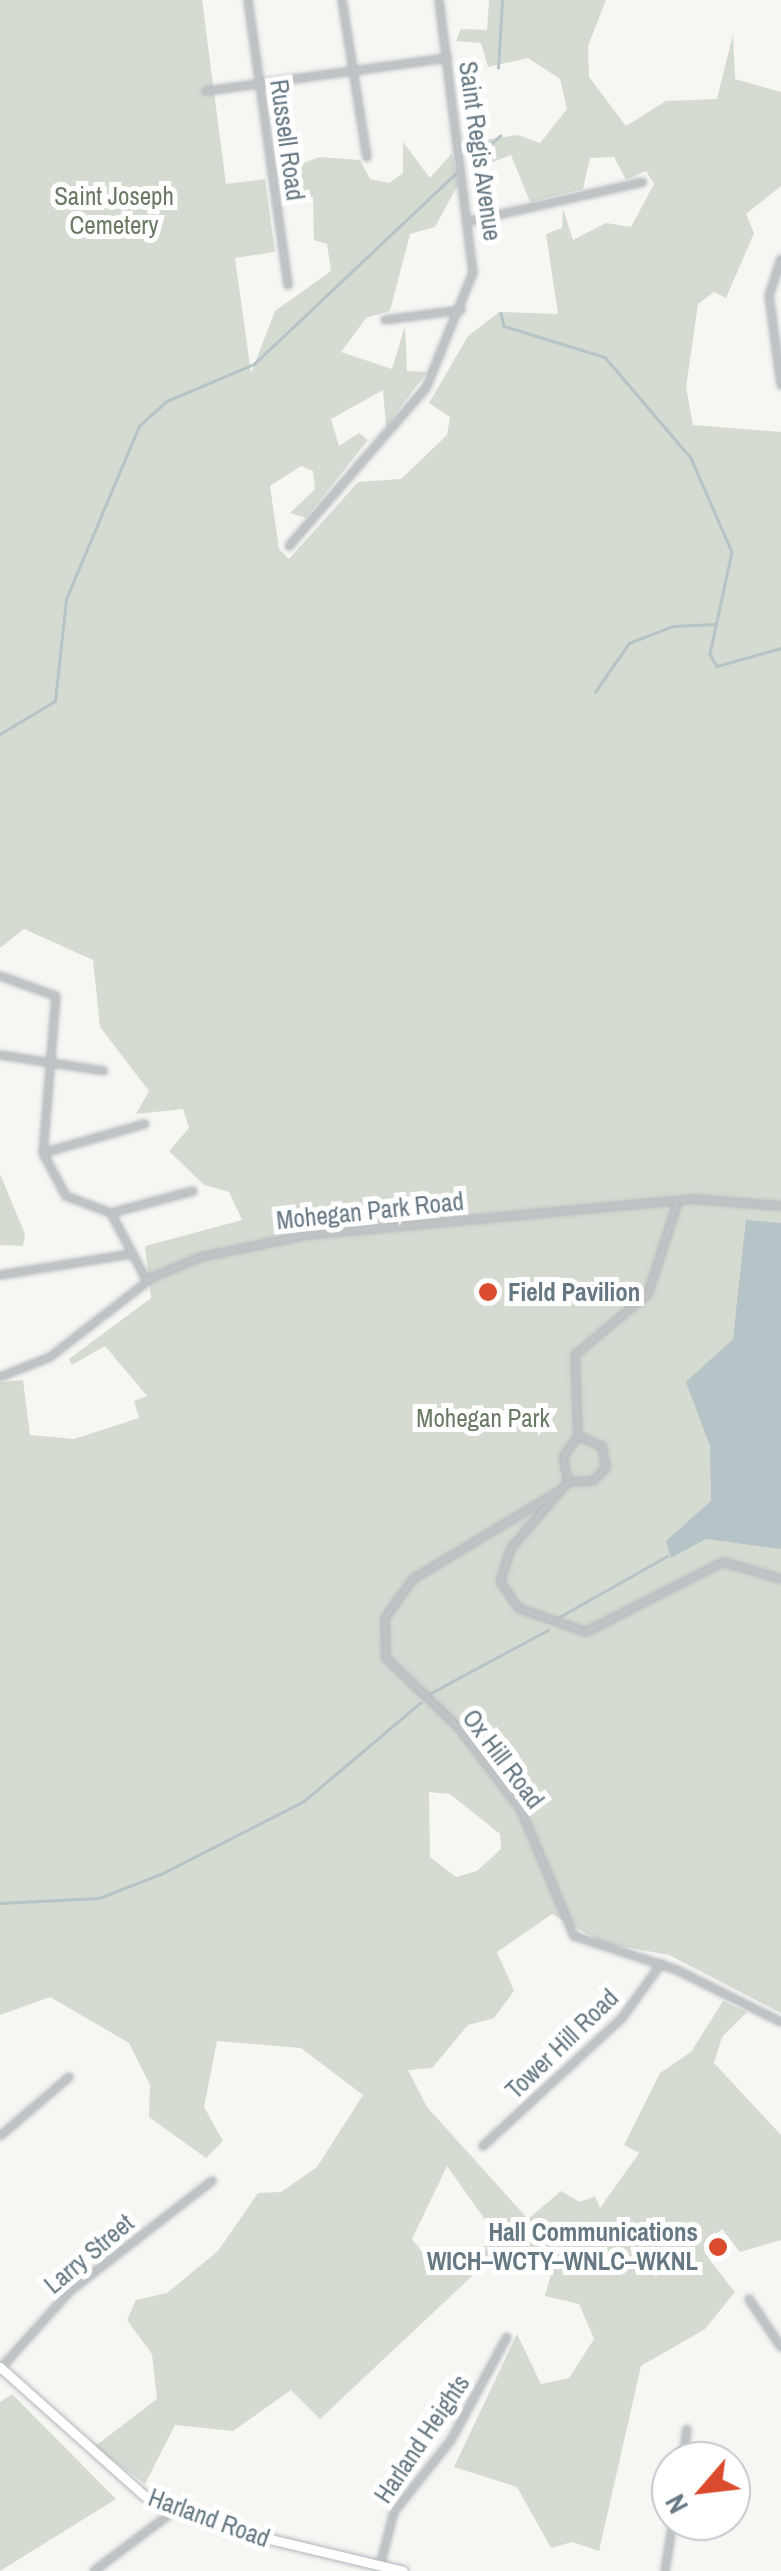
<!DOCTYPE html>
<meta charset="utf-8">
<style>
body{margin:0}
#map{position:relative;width:781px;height:2571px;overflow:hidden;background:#f6f6f3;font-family:"Archivo Narrow",sans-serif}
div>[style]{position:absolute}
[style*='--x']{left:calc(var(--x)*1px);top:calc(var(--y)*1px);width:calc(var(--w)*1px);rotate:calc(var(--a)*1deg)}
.green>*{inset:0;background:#d6dbd2}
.water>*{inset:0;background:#b6c3c7}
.stream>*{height:2.5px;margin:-1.25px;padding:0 1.25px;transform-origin:1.25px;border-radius:1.25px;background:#b6c3c7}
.roads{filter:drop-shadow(0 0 2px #b1b7bb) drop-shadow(0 0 2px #b1b7bb)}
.street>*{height:6px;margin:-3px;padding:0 3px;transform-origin:3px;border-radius:3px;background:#bfc3c6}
.secondary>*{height:9px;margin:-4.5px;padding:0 4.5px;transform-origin:4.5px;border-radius:4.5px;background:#fff}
.dots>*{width:28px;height:28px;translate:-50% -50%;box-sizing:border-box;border:5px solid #fff;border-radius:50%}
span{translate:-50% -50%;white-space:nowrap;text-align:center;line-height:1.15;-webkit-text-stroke:10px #fff;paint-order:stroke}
.street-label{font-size:25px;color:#667883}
.park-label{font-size:25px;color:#6a7a65}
.poi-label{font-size:25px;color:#667883;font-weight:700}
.left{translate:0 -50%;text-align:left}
.right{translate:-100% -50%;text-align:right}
.north{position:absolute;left:651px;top:2441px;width:100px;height:100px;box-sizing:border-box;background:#fff;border:2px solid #c2c9cd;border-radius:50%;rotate:242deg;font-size:28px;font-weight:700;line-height:40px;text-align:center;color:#667883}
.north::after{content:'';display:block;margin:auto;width:35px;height:45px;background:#db4c2e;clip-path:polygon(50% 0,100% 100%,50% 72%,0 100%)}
</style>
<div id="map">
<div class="green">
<i style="clip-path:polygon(evenodd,0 0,202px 0,226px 184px,265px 179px,270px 216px,275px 252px,235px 258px,251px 373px,275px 311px,331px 271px,327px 244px,314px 240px,313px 197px,284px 188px,283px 170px,320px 157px,360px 160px,370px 179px,389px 183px,403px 173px,403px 142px,430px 178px,452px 153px,458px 185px,435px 227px,410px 234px,390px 311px,366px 318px,341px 352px,392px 369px,405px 326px,407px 371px,427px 372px,386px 427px,383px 390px,331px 419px,339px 446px,359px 433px,368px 440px,306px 518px,290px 513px,315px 489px,313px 471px,301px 466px,270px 486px,279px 549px,289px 559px,358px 482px,401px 479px,447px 435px,450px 417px,429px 403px,468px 336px,499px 312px,558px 314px,546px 234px,562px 228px,563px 209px,573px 240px,606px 223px,631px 227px,654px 184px,646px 171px,626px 180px,614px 157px,590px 158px,583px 189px,530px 202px,511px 155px,474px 169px,476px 141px,518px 135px,540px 143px,567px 109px,560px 79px,528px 58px,488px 67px,481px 43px,456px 41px,461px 29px,487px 30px,489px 0,606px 0,588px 46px,589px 77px,626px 126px,666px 101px,717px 99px,733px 34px,735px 79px,781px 92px,781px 186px,746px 214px,754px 233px,726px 298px,714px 292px,698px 304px,686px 387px,693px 425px,781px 432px,781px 2013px,669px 1955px,603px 1943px,552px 1914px,497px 1952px,514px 1991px,494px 2018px,468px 2025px,432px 2068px,408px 2070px,427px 2107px,528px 2219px,561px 2191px,580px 2202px,595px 2196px,600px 2208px,639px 2153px,624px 2145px,660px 2073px,691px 2052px,723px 2001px,747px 2012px,722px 2037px,714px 2063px,781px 2135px,781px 2240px,740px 2252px,722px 2229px,709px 2240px,709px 2259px,735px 2292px,705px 2329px,641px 2366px,599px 2551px,572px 2542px,551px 2548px,517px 2487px,454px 2467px,517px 2334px,541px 2384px,569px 2378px,594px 2339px,579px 2304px,545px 2296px,555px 2259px,544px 2242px,521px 2269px,486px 2263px,320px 2419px,291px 2390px,233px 2431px,175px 2425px,145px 2484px,94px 2447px,157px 2399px,152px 2354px,127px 2320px,136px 2300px,167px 2293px,218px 2251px,258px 2193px,281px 2192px,317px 2167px,363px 2095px,301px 2048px,217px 2041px,204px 2107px,223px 2141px,206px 2158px,149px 2117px,150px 2085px,129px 2043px,50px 1997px,0 2015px,0 1382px,23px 1380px,30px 1435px,74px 1439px,139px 1418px,134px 1401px,147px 1396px,105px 1346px,72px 1365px,69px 1359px,151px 1298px,145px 1246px,242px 1220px,229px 1192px,204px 1185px,169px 1151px,189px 1128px,183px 1109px,136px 1114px,149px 1091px,100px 1027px,93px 960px,24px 929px,0 948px,0 0,429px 1792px,450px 1794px,500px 1834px,501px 1849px,477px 1871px,456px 1877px,430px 1857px,429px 1792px,0 0,447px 2166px,498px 2238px,438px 2272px,412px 2239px,447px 2166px)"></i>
<i style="clip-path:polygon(0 1174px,25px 1234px,23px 1246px,0 1245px)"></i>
<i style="clip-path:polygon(12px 2394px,116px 2499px,0 2571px,0 2402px)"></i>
</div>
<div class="water">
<i style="clip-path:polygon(746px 1220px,781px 1223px,781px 1549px,706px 1539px,671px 1558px,666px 1541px,711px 1501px,710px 1446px,686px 1382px,733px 1339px)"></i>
</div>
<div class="stream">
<i style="--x:498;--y:68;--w:68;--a:-86.6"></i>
<i style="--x:472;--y:161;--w:38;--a:-42"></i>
<i style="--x:501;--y:313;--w:13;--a:77"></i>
<i style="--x:504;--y:326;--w:106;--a:17.1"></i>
<i style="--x:605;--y:357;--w:133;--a:49.6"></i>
<i style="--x:691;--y:458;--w:103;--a:66.4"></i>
<i style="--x:732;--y:552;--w:104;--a:102.2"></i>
<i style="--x:710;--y:654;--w:14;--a:60"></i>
<i style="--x:717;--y:666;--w:66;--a:-15.7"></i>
<i style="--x:595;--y:692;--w:60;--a:-55.2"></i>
<i style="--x:629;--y:643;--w:47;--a:-21.1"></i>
<i style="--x:673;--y:626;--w:43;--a:-2.7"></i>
<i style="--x:0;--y:734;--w:64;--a:-31"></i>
<i style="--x:55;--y:701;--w:103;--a:-83.8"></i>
<i style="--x:66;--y:599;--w:188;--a:-67.1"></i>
<i style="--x:139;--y:426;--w:38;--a:-42"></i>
<i style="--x:167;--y:401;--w:95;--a:-23"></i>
<i style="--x:254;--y:364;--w:278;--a:-43.4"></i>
<i style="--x:554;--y:1620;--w:130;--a:-29.5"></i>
<i style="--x:429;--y:1694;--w:135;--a:-28.3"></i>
<i style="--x:0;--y:1903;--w:99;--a:-2.9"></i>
<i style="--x:99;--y:1898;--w:66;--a:-21.2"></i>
<i style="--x:161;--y:1874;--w:161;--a:-27"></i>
<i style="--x:304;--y:1801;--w:152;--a:-40.2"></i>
</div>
<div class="roads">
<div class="street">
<i style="--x:248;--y:0;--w:288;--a:82"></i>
<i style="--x:342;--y:0;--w:159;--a:81"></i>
<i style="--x:206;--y:91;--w:244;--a:-7.8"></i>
<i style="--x:471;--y:221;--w:176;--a:-12.8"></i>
<i style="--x:781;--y:259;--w:38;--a:108"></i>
<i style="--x:769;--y:295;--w:91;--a:82.4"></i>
<i style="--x:385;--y:320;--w:77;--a:-7.5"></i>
<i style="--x:289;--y:546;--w:209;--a:-49.1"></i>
<i style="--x:426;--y:388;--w:124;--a:-67.8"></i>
<i style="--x:473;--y:273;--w:275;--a:-97.1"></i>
<i style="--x:0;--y:976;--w:59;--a:19.7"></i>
<i style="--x:56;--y:996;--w:158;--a:94.7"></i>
<i style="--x:43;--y:1153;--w:49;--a:61.9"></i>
<i style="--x:66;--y:1196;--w:48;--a:20.7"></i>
<i style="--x:111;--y:1213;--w:77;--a:62.1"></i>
<i style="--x:0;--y:1055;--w:105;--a:8.7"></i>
<i style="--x:43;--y:1153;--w:106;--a:-15.9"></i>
<i style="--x:111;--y:1213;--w:85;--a:-15"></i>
<i style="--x:0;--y:1275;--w:133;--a:-9.1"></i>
<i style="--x:0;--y:1377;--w:54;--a:-21.8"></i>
<i style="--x:50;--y:1357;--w:130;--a:-37.8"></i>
<i style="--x:153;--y:1277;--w:52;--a:-22.6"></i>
<i style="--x:201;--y:1257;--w:108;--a:-11.7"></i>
<i style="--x:307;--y:1235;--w:389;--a:-5.3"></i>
<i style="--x:694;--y:1199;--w:87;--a:4.6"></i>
<i style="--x:578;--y:1436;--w:26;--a:23"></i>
<i style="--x:602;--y:1446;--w:22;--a:80"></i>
<i style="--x:606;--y:1468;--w:18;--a:135"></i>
<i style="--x:593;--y:1481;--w:25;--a:178"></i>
<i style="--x:568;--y:1482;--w:87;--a:130.8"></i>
<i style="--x:511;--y:1548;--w:35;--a:108"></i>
<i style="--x:500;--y:1581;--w:32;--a:56"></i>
<i style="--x:518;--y:1608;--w:72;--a:19.4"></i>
<i style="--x:586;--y:1632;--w:154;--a:-27.1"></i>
<i style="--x:723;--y:1562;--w:60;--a:16.3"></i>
<i style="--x:578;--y:1436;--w:81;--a:-92.1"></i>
<i style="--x:575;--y:1355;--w:95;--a:-39.9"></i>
<i style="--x:648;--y:1294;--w:98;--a:-72.1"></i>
<i style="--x:568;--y:1482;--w:25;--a:-101"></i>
<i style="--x:563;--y:1457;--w:26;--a:-54"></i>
<i style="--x:559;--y:1491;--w:170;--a:148.9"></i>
<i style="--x:413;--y:1579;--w:48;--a:125.7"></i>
<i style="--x:385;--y:1618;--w:40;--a:88.6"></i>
<i style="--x:386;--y:1658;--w:101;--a:43.8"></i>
<i style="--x:459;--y:1728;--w:103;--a:52.9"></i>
<i style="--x:521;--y:1810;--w:137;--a:67.2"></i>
<i style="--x:574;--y:1936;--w:108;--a:18.3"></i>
<i style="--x:677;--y:1970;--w:116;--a:26.6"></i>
<i style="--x:0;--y:2136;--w:91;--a:-40.5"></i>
<i style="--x:483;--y:2146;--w:189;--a:-42.6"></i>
<i style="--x:622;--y:2018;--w:67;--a:-54.2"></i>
<i style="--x:749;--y:2299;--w:58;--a:56.3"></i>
<i style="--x:1;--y:2368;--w:103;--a:-48.1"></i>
<i style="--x:70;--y:2291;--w:180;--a:-37.8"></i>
<i style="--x:683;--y:2461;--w:32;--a:-83"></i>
<i style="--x:380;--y:2566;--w:56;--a:-75.5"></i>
<i style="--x:394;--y:2512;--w:92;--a:-51.6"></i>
<i style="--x:451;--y:2440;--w:117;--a:-61.5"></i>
<i style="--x:94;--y:2571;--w:100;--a:-36.9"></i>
<i style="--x:665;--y:2571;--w:51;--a:-80.9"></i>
</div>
<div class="secondary">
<i style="--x:0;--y:2367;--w:194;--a:41.7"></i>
<i style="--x:145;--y:2496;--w:85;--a:22.1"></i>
<i style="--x:224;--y:2528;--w:184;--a:13.5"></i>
</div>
</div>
<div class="dots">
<i style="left:488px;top:1292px;background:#db4c2e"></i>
<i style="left:718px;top:2247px;background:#db4c2e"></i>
</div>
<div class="street-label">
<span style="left:287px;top:140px;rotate:82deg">Russell Road</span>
<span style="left:480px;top:151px;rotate:82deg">Saint Regis Avenue</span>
<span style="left:370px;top:1211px;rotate:-6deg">Mohegan Park Road</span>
<span style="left:503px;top:1759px;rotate:53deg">Ox Hill Road</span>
<span style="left:562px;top:2044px;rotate:-44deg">Tower Hill Road</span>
<span style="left:89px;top:2254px;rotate:-40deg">Larry Street</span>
<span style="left:422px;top:2439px;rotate:-56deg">Harland Heights</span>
<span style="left:209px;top:2518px;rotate:20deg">Harland Road</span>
</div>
<div class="park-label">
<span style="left:114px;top:211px">Saint Joseph<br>Cemetery</span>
<span style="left:483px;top:1418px">Mohegan Park</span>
</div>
<div class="poi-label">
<span class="left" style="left:508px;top:1292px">Field Pavilion</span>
<span class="right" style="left:698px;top:2247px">Hall Communications<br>WICH–WCTY–WNLC–WKNL</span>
</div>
<div class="north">N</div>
</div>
